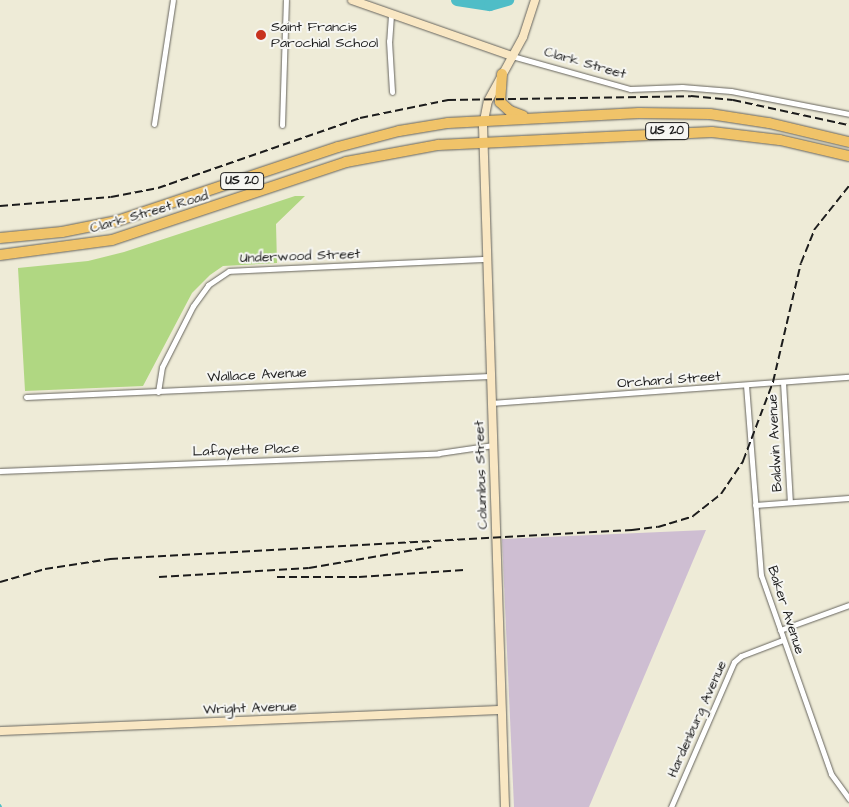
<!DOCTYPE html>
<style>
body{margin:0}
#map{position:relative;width:849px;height:807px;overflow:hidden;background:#eeebd7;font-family:"Architects Daughter",sans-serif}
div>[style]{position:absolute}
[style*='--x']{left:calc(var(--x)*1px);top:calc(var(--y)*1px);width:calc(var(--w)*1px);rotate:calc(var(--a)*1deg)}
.industrial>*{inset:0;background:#cebed2}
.green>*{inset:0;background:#b0d782}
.stream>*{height:2px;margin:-1px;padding:0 1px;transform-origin:1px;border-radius:1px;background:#4fbdc7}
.river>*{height:12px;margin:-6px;padding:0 6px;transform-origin:6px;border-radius:6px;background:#4fbdc7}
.roads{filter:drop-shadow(0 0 1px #66645d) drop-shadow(0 0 1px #66645d)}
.street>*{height:5px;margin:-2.5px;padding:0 2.5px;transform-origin:2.5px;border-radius:2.5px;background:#fff}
.secondary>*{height:8px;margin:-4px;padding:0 4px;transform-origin:4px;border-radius:4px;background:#f9e7c3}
.highway>*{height:10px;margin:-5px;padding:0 5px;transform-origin:5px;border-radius:5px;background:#f0c369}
.rail>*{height:2px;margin-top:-1px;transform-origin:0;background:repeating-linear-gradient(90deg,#1c1c1c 0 8px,transparent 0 12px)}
.dots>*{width:14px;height:14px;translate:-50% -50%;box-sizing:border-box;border:2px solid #f6f6f2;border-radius:50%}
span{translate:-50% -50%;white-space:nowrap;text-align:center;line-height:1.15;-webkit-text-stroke:4px #f6f6f2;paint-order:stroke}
.shield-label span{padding:1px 4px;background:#f6f6f2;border:1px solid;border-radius:4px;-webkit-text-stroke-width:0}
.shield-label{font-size:12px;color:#1c1c1c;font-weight:700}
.poi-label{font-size:14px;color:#1c1c1c}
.left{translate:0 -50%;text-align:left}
.street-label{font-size:14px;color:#1c1c1c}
</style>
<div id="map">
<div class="industrial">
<i style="clip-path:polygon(706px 530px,589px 807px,514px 807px,502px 539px)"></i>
</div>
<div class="green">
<i style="clip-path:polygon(295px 196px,305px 196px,276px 224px,277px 263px,223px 266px,210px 275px,192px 293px,143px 386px,25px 391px,18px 268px,88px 261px,124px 252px)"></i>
</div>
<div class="stream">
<i style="--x:0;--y:805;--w:2;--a:63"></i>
</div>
<div class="river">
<i style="--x:457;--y:0;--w:33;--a:9"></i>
<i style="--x:490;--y:5;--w:19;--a:-16"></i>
</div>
<div class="roads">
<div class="street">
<i style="--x:391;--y:15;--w:26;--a:94"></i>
<i style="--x:389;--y:41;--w:51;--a:86.6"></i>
<i style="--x:512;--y:56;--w:123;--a:15.6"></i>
<i style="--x:630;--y:89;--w:52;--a:-2.2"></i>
<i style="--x:682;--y:87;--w:49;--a:4.7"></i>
<i style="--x:731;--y:91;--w:120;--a:11"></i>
<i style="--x:154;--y:124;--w:125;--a:-81.3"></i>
<i style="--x:282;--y:125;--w:125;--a:-88.2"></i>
<i style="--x:783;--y:382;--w:120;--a:86.7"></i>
<i style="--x:746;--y:385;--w:191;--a:85.5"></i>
<i style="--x:761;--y:575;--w:211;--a:70.6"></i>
<i style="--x:831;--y:774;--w:31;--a:54"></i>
<i style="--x:158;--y:392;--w:25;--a:-81"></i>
<i style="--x:162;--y:367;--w:68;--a:-63.1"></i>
<i style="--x:193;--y:306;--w:26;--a:-54"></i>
<i style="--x:208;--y:285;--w:25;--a:-34"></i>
<i style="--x:229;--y:271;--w:257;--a:-2.7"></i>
<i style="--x:26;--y:397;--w:464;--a:-2.6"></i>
<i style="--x:491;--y:403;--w:359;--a:-4.2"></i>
<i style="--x:0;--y:471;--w:439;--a:-2.3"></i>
<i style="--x:439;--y:453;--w:55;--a:-8.4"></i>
<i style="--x:755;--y:505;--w:94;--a:-4.3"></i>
<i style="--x:780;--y:630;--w:73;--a:-19.9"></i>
<i style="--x:671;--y:807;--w:158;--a:-66.5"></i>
<i style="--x:734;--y:662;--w:9;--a:-41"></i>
<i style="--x:741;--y:656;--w:45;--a:-20.9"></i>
</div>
<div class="secondary">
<i style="--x:352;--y:0;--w:170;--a:19.3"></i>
<i style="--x:0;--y:731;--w:501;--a:-2.4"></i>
<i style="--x:505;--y:807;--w:681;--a:-91.85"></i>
<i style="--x:483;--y:126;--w:25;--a:-79"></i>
<i style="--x:488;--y:101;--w:73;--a:-61.3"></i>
<i style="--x:523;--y:37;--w:39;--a:-72"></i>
</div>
<div class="highway">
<i style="--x:502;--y:74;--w:28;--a:94"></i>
<i style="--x:500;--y:102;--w:13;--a:42"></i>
<i style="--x:510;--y:111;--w:14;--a:21"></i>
<i style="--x:0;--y:238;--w:62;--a:-5.5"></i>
<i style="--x:62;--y:232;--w:56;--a:-11.3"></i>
<i style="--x:117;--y:221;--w:233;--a:-18.5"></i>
<i style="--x:338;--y:147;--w:63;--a:-14.7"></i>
<i style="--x:399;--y:131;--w:50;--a:-9.3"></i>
<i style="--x:448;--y:123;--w:191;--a:-3"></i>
<i style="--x:639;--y:113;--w:71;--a:0.8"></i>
<i style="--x:710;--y:114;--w:60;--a:8.7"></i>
<i style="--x:769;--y:123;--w:82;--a:13.4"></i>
<i style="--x:0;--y:255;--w:113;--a:-7.6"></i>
<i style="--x:112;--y:240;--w:247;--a:-18.4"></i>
<i style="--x:346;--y:162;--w:94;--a:-10.5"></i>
<i style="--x:438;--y:145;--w:274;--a:-2.7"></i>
<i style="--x:712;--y:132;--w:68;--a:6.7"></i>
<i style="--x:780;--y:140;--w:71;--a:13.1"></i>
</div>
</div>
<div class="rail">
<i style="--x:0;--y:206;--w:111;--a:-4.6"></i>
<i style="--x:111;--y:197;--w:48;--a:-10.8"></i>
<i style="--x:158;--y:188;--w:214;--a:-19.1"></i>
<i style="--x:360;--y:118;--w:90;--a:-11.6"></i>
<i style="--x:448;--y:100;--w:243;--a:-0.9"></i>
<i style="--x:691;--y:96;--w:42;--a:5.4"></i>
<i style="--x:733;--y:100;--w:119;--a:12.2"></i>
<i style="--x:159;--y:577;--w:150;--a:-3.4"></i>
<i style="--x:309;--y:568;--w:124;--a:-9.8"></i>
<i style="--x:277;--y:577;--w:82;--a:0"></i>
<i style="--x:359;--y:577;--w:105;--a:-3.8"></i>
<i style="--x:0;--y:582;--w:47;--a:-16.1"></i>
<i style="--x:45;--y:569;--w:66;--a:-8.7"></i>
<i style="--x:110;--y:559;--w:523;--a:-3.18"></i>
<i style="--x:632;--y:530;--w:26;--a:-7"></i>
<i style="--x:658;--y:527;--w:37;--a:-17"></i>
<i style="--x:693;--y:516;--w:36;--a:-38"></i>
<i style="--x:721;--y:494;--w:40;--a:-56"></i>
<i style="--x:743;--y:461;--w:85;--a:-69.2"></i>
<i style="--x:773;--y:382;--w:122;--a:-76.8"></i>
<i style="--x:801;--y:263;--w:35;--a:-68"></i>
<i style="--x:814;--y:230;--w:56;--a:-51.5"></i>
</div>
<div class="dots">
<i style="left:261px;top:35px;background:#c8321e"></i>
</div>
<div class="shield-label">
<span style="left:667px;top:131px">US 20</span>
<span style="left:242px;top:181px">US 20</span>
</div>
<div class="poi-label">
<span class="left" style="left:271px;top:35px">Saint Francis<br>Parochial School</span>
</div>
<div class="street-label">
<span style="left:585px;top:63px;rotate:16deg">Clark Street</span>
<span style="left:149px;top:212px;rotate:-16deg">Clark Street Road</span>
<span style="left:300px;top:256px;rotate:-2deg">Underwood Street</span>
<span style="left:257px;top:375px;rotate:-3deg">Wallace Avenue</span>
<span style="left:669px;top:380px;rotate:-4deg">Orchard Street</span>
<span style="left:775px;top:443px;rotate:-93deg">Baldwin Avenue</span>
<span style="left:246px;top:450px;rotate:-2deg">Lafayette Place</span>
<span style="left:481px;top:475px;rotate:-92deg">Columbus Street</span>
<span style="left:786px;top:610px;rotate:72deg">Baker Avenue</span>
<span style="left:250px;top:708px;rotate:-2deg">Wright Avenue</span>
<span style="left:697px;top:719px;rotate:-66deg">Hardenburg Avenue</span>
</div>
</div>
